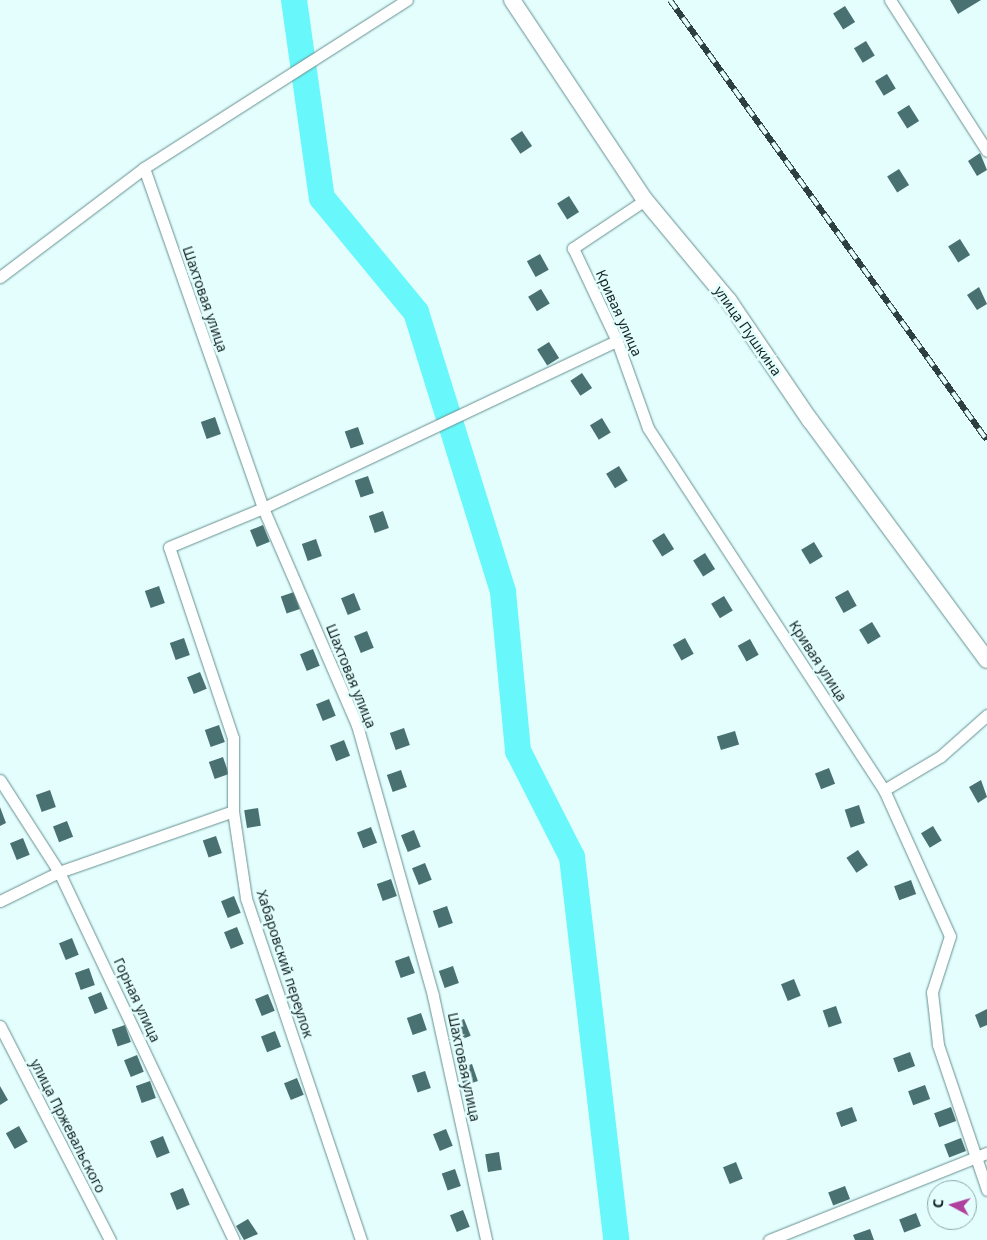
<!DOCTYPE html>
<meta charset="utf-8">
<style>
body{margin:0}
#map{position:relative;width:987px;height:1240px;overflow:hidden;background:#e4fefe;font-family:"Noto Sans",sans-serif}
div>[style]{position:absolute}
[style*='--x']{left:calc(var(--x)*1px);top:calc(var(--y)*1px);width:calc(var(--w)*1px);rotate:calc(var(--a)*1deg)}
.river>*{height:26px;margin:-13px;padding:0 13px;transform-origin:13px;border-radius:13px;background:#68f8fb}
.building>*{inset:0;background:#497171;transform-origin:0 0}
.roads{filter:drop-shadow(0 0 1px #668f8f) drop-shadow(0 0 1px #668f8f)}
.minor>*{height:11px;margin:-5.5px;padding:0 5.5px;transform-origin:5.5px;border-radius:5.5px;background:#fff}
.secondary>*{height:16px;margin:-8px;padding:0 8px;transform-origin:8px;border-radius:8px;background:#fff}
.rail>*{height:5.5px;margin-top:-2.75px;transform-origin:0;background:repeating-linear-gradient(90deg,#e4fefe 0 11px,#2d3f3f 0 22px);box-sizing:border-box;border-block:1px solid #2d3f3f}
span{translate:-50% -50%;white-space:nowrap;text-align:center;line-height:1.15;-webkit-text-stroke:5px #e4fefe;paint-order:stroke}
.street-label{font-size:14px;color:#142525}
.north{position:absolute;left:927px;top:1180px;width:50px;height:50px;box-sizing:border-box;background:#e4fefe;border:1px solid #91a7a7;border-radius:50%;rotate:276deg;font-size:14px;font-weight:700;line-height:20px;text-align:center;color:#142525}
.north::after{content:'';display:block;margin:auto;width:18px;height:22px;background:#af409d;clip-path:polygon(50% 0,100% 100%,50% 72%,0 100%)}
</style>
<div id="map">
<div class="river">
<i style="--x:294;--y:0;--w:200;--a:82"></i>
<i style="--x:322;--y:198;--w:148;--a:50.5"></i>
<i style="--x:416;--y:312;--w:293;--a:72.7"></i>
<i style="--x:503;--y:592;--w:160;--a:84.6"></i>
<i style="--x:518;--y:751;--w:119;--a:63"></i>
<i style="--x:572;--y:857;--w:386;--a:83.4"></i>
</div>
<div class="building">
<i style="clip-path:polygon(950px 0,981px 0,958px 14px)"></i>
<i style="left:845px;top:6px;width:19px;height:14px;rotate:58deg"></i>
<i style="left:866px;top:41px;width:17px;height:14px;rotate:59deg"></i>
<i style="left:887px;top:74px;width:17px;height:14px;rotate:59deg"></i>
<i style="left:909px;top:105px;width:19px;height:14px;rotate:58deg"></i>
<i style="left:522px;top:131px;width:18px;height:14px;rotate:56deg"></i>
<i style="clip-path:polygon(980px 153px,987px 170px,977px 176px,968px 161px)"></i>
<i style="left:899px;top:169px;width:19px;height:14px;rotate:58deg"></i>
<i style="left:569px;top:196px;width:19px;height:14px;rotate:58deg"></i>
<i style="left:960px;top:239px;width:19px;height:14px;rotate:58deg"></i>
<i style="left:540px;top:254px;width:18px;height:15px;rotate:61deg"></i>
<i style="clip-path:polygon(979px 287px,987px 304px,977px 310px,967px 295px)"></i>
<i style="left:541px;top:289px;width:17px;height:15px;rotate:59deg"></i>
<i style="left:549px;top:342px;width:19px;height:14px;rotate:58deg"></i>
<i style="left:582px;top:373px;width:18px;height:14px;rotate:56deg"></i>
<i style="left:215px;top:417px;width:18px;height:15px;rotate:71deg"></i>
<i style="left:602px;top:418px;width:17px;height:14px;rotate:59deg"></i>
<i style="left:358px;top:427px;width:18px;height:14px;rotate:71deg"></i>
<i style="left:619px;top:466px;width:17px;height:15px;rotate:59deg"></i>
<i style="left:368px;top:476px;width:18px;height:14px;rotate:71deg"></i>
<i style="left:383px;top:511px;width:18px;height:15px;rotate:71deg"></i>
<i style="left:263px;top:525px;width:18px;height:14px;rotate:68deg"></i>
<i style="left:664px;top:533px;width:19px;height:14px;rotate:58deg"></i>
<i style="left:316px;top:539px;width:18px;height:15px;rotate:71deg"></i>
<i style="left:814px;top:542px;width:17px;height:15px;rotate:59deg"></i>
<i style="left:705px;top:553px;width:19px;height:14px;rotate:58deg"></i>
<i style="left:159px;top:586px;width:18px;height:15px;rotate:71deg"></i>
<i style="left:848px;top:590px;width:18px;height:15px;rotate:61deg"></i>
<i style="left:294px;top:592px;width:18px;height:14px;rotate:71deg"></i>
<i style="left:354px;top:593px;width:18px;height:14px;rotate:68deg"></i>
<i style="left:724px;top:596px;width:17px;height:15px;rotate:59deg"></i>
<i style="left:872px;top:622px;width:17px;height:15px;rotate:59deg"></i>
<i style="left:367px;top:631px;width:18px;height:14px;rotate:68deg"></i>
<i style="left:184px;top:638px;width:18px;height:15px;rotate:71deg"></i>
<i style="left:685px;top:638px;width:18px;height:14px;rotate:61deg"></i>
<i style="left:750px;top:639px;width:18px;height:14px;rotate:61deg"></i>
<i style="left:313px;top:649px;width:18px;height:14px;rotate:68deg"></i>
<i style="left:200px;top:672px;width:18px;height:14px;rotate:68deg"></i>
<i style="left:329px;top:699px;width:18px;height:14px;rotate:68deg"></i>
<i style="left:219px;top:725px;width:18px;height:15px;rotate:71deg"></i>
<i style="left:404px;top:728px;width:18px;height:15px;rotate:71deg"></i>
<i style="left:735px;top:731px;width:14px;height:19px;rotate:73deg"></i>
<i style="left:344px;top:740px;width:17px;height:15px;rotate:69deg"></i>
<i style="left:223px;top:757px;width:18px;height:15px;rotate:71deg"></i>
<i style="left:829px;top:768px;width:17px;height:15px;rotate:69deg"></i>
<i style="left:401px;top:770px;width:18px;height:15px;rotate:71deg"></i>
<i style="clip-path:polygon(981px 780px,987px 797px,978px 803px,969px 787px)"></i>
<i style="left:50px;top:790px;width:18px;height:15px;rotate:71deg"></i>
<i style="left:859px;top:805px;width:19px;height:15px;rotate:72deg"></i>
<i style="clip-path:polygon(0 807px,6px 823px,0 826px)"></i>
<i style="left:258px;top:808px;width:18px;height:14px;rotate:81deg"></i>
<i style="left:67px;top:821px;width:17px;height:15px;rotate:69deg"></i>
<i style="left:933px;top:826px;width:17px;height:14px;rotate:59deg"></i>
<i style="left:371px;top:827px;width:17px;height:15px;rotate:69deg"></i>
<i style="left:414px;top:830px;width:18px;height:14px;rotate:68deg"></i>
<i style="left:216px;top:836px;width:18px;height:14px;rotate:71deg"></i>
<i style="left:23px;top:838px;width:18px;height:14px;rotate:68deg"></i>
<i style="left:858px;top:850px;width:18px;height:14px;rotate:56deg"></i>
<i style="left:425px;top:863px;width:18px;height:14px;rotate:68deg"></i>
<i style="left:391px;top:879px;width:18px;height:15px;rotate:71deg"></i>
<i style="left:911px;top:880px;width:15px;height:18px;rotate:70deg"></i>
<i style="left:234px;top:896px;width:18px;height:14px;rotate:68deg"></i>
<i style="left:447px;top:906px;width:18px;height:15px;rotate:71deg"></i>
<i style="left:237px;top:927px;width:18px;height:14px;rotate:68deg"></i>
<i style="left:72px;top:938px;width:18px;height:14px;rotate:68deg"></i>
<i style="left:409px;top:956px;width:18px;height:15px;rotate:71deg"></i>
<i style="left:453px;top:966px;width:18px;height:15px;rotate:71deg"></i>
<i style="left:89px;top:968px;width:18px;height:15px;rotate:71deg"></i>
<i style="left:794px;top:979px;width:18px;height:14px;rotate:68deg"></i>
<i style="left:101px;top:992px;width:18px;height:14px;rotate:68deg"></i>
<i style="left:268px;top:994px;width:18px;height:14px;rotate:68deg"></i>
<i style="left:836px;top:1006px;width:18px;height:14px;rotate:71deg"></i>
<i style="clip-path:polygon(987px 1009px,987px 1025px,980px 1028px,975px 1015px)"></i>
<i style="left:421px;top:1013px;width:18px;height:15px;rotate:71deg"></i>
<i style="left:464px;top:1019px;width:18px;height:14px;rotate:68deg"></i>
<i style="left:125px;top:1025px;width:18px;height:14px;rotate:71deg"></i>
<i style="left:275px;top:1031px;width:17px;height:15px;rotate:69deg"></i>
<i style="left:910px;top:1052px;width:15px;height:18px;rotate:70deg"></i>
<i style="left:137px;top:1055px;width:18px;height:14px;rotate:68deg"></i>
<i style="left:472px;top:1064px;width:18px;height:15px;rotate:71deg"></i>
<i style="left:425px;top:1071px;width:18px;height:14px;rotate:71deg"></i>
<i style="left:297px;top:1078px;width:18px;height:14px;rotate:68deg"></i>
<i style="left:150px;top:1081px;width:18px;height:15px;rotate:71deg"></i>
<i style="left:925px;top:1085px;width:15px;height:18px;rotate:70deg"></i>
<i style="clip-path:polygon(0 1086px,8px 1100px,0 1105px)"></i>
<i style="left:852px;top:1107px;width:15px;height:17px;rotate:70deg"></i>
<i style="left:951px;top:1107px;width:15px;height:18px;rotate:70deg"></i>
<i style="left:19px;top:1126px;width:18px;height:15px;rotate:61deg"></i>
<i style="left:446px;top:1129px;width:18px;height:14px;rotate:68deg"></i>
<i style="left:163px;top:1136px;width:18px;height:14px;rotate:68deg"></i>
<i style="left:961px;top:1138px;width:14px;height:18px;rotate:69deg"></i>
<i style="left:499px;top:1152px;width:18px;height:14px;rotate:81deg"></i>
<i style="left:736px;top:1162px;width:18px;height:14px;rotate:68deg"></i>
<i style="left:455px;top:1169px;width:18px;height:14px;rotate:71deg"></i>
<i style="left:845px;top:1186px;width:14px;height:18px;rotate:69deg"></i>
<i style="left:183px;top:1188px;width:18px;height:14px;rotate:68deg"></i>
<i style="clip-path:polygon(937px 1199px,937px 1215px,934px 1216px,929px 1202px)"></i>
<i style="left:463px;top:1210px;width:18px;height:14px;rotate:68deg"></i>
<i style="left:916px;top:1213px;width:14px;height:18px;rotate:69deg"></i>
<i style="clip-path:polygon(248px 1219px,258px 1234px,244px 1240px,236px 1226px)"></i>
<i style="clip-path:polygon(870px 1229px,874px 1240px,855px 1240px,853px 1235px)"></i>
</div>
<div class="roads">
<div class="minor">
<i style="--x:890;--y:0;--w:179;--a:57.3"></i>
<i style="--x:144;--y:168;--w:360;--a:70.7"></i>
<i style="--x:263;--y:508;--w:236;--a:66.6"></i>
<i style="--x:357;--y:725;--w:281;--a:74.3"></i>
<i style="--x:433;--y:996;--w:250;--a:77.7"></i>
<i style="--x:645;--y:200;--w:87;--a:146.3"></i>
<i style="--x:573;--y:248;--w:103;--a:64.7"></i>
<i style="--x:617;--y:341;--w:92;--a:70.4"></i>
<i style="--x:648;--y:428;--w:432;--a:56.9"></i>
<i style="--x:884;--y:790;--w:160;--a:65.7"></i>
<i style="--x:950;--y:936;--w:59;--a:107.8"></i>
<i style="--x:932;--y:992;--w:53;--a:83.5"></i>
<i style="--x:938;--y:1045;--w:153;--a:71.3"></i>
<i style="--x:0;--y:277;--w:181;--a:-37.1"></i>
<i style="--x:144;--y:168;--w:312;--a:-32.6"></i>
<i style="--x:0;--y:780;--w:109;--a:57.3"></i>
<i style="--x:59;--y:872;--w:407;--a:64.6"></i>
<i style="--x:884;--y:790;--w:66;--a:-30.8"></i>
<i style="--x:941;--y:756;--w:62;--a:-41.7"></i>
<i style="--x:0;--y:901;--w:66;--a:-26.2"></i>
<i style="--x:59;--y:872;--w:184;--a:-19.3"></i>
<i style="--x:0;--y:1026;--w:241;--a:62.8"></i>
<i style="--x:361;--y:1240;--w:361;--a:-108.6"></i>
<i style="--x:246;--y:898;--w:88;--a:-98.5"></i>
<i style="--x:233;--y:811;--w:73;--a:-90"></i>
<i style="--x:233;--y:738;--w:201;--a:-108.5"></i>
<i style="--x:169;--y:547;--w:102;--a:-22.5"></i>
<i style="--x:263;--y:508;--w:391;--a:-25.3"></i>
<i style="--x:769;--y:1240;--w:235;--a:-21.8"></i>
</div>
<div class="secondary">
<i style="--x:512;--y:0;--w:240;--a:56.4"></i>
<i style="--x:645;--y:200;--w:131;--a:50.3"></i>
<i style="--x:729;--y:301;--w:144;--a:55.8"></i>
<i style="--x:810;--y:420;--w:298;--a:53.6"></i>
</div>
</div>
<div class="rail">
<i style="--x:670;--y:0;--w:542;--a:54.23"></i>
</div>
<div class="street-label">
<span style="left:205px;top:299px;rotate:71deg">Шахтовая улица</span>
<span style="left:619px;top:313px;rotate:66deg">Кривая улица</span>
<span style="left:748px;top:331px;rotate:55deg">улица Пушкина</span>
<span style="left:818px;top:661px;rotate:57deg">Кривая улица</span>
<span style="left:351px;top:676px;rotate:68deg">Шахтовая улица</span>
<span style="left:285px;top:964px;rotate:72deg">Хабаровский переулок</span>
<span style="left:137px;top:1000px;rotate:65deg">Горная улица</span>
<span style="left:464px;top:1067px;rotate:78deg">Шахтовая улица</span>
<span style="left:68px;top:1126px;rotate:63deg">улица Пржевальского</span>
</div>
<div class="north">С</div>
</div>
